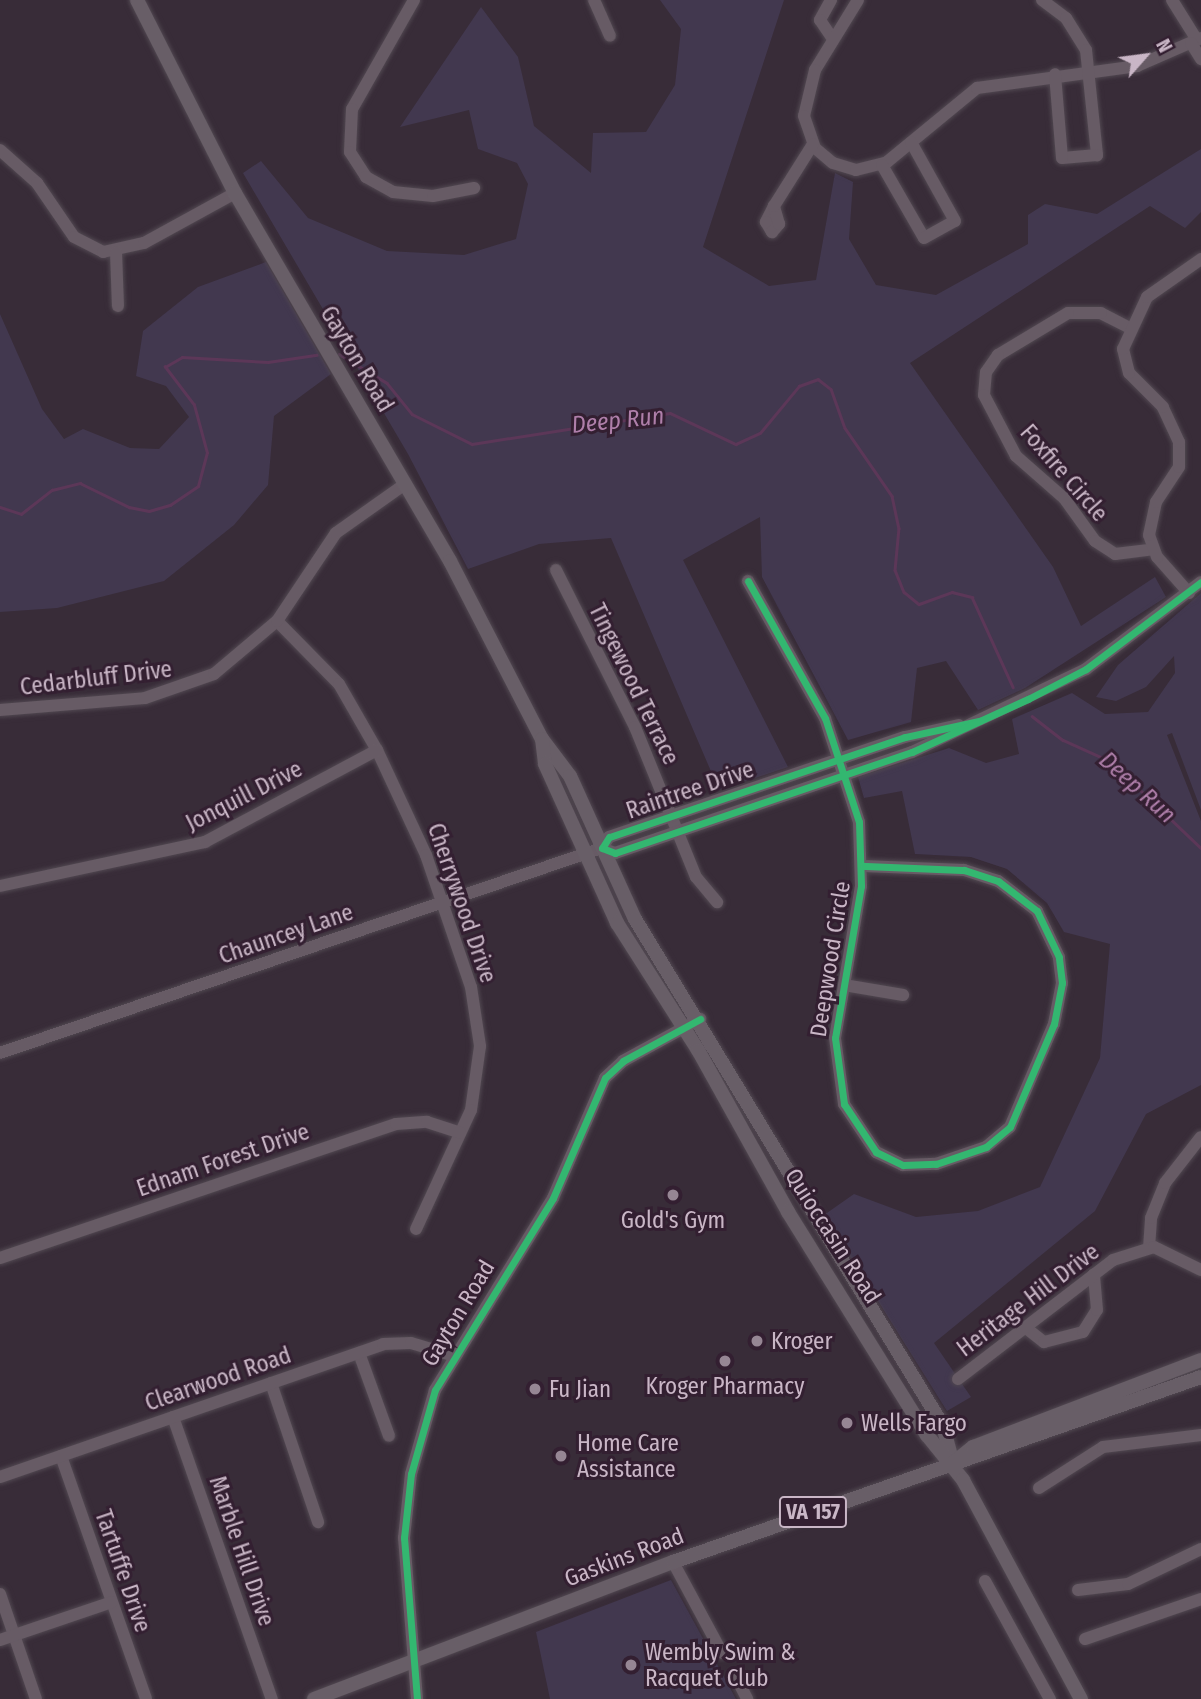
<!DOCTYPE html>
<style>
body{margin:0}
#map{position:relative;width:1201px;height:1699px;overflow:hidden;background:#382c38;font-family:"Fira Sans Condensed",sans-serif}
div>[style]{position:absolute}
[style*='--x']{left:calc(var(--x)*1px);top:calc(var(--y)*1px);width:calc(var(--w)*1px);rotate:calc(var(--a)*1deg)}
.green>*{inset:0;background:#42384f}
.stream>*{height:2.5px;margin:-1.25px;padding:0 1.25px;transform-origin:1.25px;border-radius:1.25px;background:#5c3758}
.roads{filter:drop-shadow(0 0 2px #514851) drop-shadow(0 0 2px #514851)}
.minor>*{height:12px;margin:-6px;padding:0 6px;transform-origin:6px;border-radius:6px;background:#675b65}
.major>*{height:14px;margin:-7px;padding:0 7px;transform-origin:7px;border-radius:7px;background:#685e67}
.cycleway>*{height:7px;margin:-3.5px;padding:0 3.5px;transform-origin:3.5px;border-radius:3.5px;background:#33b770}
.dots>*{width:19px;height:19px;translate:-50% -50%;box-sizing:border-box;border:4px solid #331f31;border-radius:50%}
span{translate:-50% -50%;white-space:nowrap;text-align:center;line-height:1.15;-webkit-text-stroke:6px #331f31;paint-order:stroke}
.shield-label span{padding:2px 5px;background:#331f31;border:2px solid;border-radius:5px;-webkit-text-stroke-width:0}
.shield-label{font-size:21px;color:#c9b6c6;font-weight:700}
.street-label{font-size:23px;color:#c9b6c6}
.poi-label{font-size:23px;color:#c9b6c6}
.left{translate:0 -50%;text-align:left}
.water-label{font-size:24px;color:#af7faa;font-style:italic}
.north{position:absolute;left:1110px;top:21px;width:70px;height:70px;-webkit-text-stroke:5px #331f31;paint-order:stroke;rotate:62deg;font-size:19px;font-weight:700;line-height:28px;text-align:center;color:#c9b6c6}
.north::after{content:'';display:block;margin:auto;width:24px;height:32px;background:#c9b6c6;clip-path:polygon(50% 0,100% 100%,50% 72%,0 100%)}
</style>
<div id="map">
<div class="green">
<i style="clip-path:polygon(660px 0,784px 0,703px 247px,769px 286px,816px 280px,835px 173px,853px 182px,849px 239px,876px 285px,936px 295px,1028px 244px,1028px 215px,1045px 204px,1097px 214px,1201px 149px,1201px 212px,1185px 228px,1150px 206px,910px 363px,1053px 567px,1081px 626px,1155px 577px,1166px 597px,1025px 688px,978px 710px,946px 661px,917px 668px,911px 722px,848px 740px,762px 577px,760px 517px,683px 560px,788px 767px,719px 790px,611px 538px,539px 544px,468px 569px,408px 454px,243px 173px,261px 161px,308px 218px,387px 251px,464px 255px,516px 239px,528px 184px,517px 163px,478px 149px,469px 110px,400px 127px,481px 7px,518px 57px,534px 126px,591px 173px,593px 133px,646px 132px,675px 85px,681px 29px)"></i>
<i style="clip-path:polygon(266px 262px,331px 374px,274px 416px,268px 485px,234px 525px,164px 581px,57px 608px,0 612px,0 314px,42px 409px,64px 439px,83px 429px,130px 448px,159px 449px,189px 417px,166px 386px,136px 376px,143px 331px,198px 287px)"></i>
<i style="clip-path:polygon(1201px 593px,1201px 810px,1172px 733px,1167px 735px,1201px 821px,1201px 1085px,1146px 1114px,1095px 1211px,934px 1343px,971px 1397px,947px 1411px,824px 1215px,854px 1194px,916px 1217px,978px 1211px,1040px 1187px,1100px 1058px,1110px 944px,1064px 932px,1047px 903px,1007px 869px,971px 857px,915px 854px,902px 791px,864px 798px,858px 777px,949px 748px,986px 763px,1019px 754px,1012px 719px,1072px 693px,1105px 714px,1148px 712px,1175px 673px,1174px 656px,1146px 687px,1116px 701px,1096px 697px,1118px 665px)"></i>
<i style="clip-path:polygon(671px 1580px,736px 1699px,550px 1699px,536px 1632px)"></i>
</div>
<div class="stream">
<i style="--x:339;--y:354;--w:56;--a:31.1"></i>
<i style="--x:387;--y:383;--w:40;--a:51"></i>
<i style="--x:412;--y:414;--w:67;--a:26.6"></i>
<i style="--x:472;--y:444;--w:200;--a:-8.9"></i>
<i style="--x:670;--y:413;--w:73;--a:25.2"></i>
<i style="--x:736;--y:444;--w:26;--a:-25"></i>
<i style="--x:760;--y:433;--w:61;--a:-50.3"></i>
<i style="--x:799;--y:386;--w:20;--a:-20"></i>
<i style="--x:818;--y:379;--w:16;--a:38"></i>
<i style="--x:831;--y:389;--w:41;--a:70.3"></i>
<i style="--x:845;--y:428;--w:83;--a:55.3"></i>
<i style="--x:892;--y:496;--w:33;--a:78"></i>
<i style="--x:899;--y:528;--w:42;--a:95.4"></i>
<i style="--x:895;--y:570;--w:24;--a:68"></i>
<i style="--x:904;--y:592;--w:19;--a:39"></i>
<i style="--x:919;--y:604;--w:35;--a:-20"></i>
<i style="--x:952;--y:592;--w:21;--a:14"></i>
<i style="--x:972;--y:597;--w:99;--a:65.5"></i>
<i style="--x:0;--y:507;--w:22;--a:18"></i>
<i style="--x:21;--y:514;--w:39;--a:-38"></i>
<i style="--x:52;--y:490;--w:29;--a:-14"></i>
<i style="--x:80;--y:483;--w:55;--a:26.1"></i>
<i style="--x:129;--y:507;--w:20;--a:11"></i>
<i style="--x:149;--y:511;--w:22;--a:-16"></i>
<i style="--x:170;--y:505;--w:34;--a:-34"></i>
<i style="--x:198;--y:486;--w:34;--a:-75"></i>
<i style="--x:207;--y:453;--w:50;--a:-105.2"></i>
<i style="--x:194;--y:405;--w:48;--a:-127.3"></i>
<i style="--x:165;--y:367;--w:20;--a:-30"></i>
<i style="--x:182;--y:357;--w:86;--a:3.3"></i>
<i style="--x:268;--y:362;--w:49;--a:-8.3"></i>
<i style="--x:1032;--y:716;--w:39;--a:38"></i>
<i style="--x:1063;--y:740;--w:51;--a:24.1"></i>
<i style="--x:1110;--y:761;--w:126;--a:43.7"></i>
</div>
<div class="roads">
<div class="minor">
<i style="--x:414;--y:0;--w:125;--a:119.6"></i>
<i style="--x:352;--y:109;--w:43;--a:92.7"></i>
<i style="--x:350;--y:152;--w:30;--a:57"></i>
<i style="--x:366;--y:177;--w:31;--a:29"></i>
<i style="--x:393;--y:192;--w:40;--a:5.7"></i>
<i style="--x:433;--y:196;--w:42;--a:-11"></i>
<i style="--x:594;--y:0;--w:39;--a:66"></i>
<i style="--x:831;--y:0;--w:23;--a:119"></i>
<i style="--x:820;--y:20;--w:22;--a:56"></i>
<i style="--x:858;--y:0;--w:82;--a:121.6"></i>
<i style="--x:815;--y:70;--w:47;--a:103.4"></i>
<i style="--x:804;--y:116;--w:34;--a:71"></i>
<i style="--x:815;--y:148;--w:23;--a:40"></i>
<i style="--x:833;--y:163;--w:24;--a:17"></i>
<i style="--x:856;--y:170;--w:32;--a:-14"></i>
<i style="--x:887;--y:162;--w:117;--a:-39.4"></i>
<i style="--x:977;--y:88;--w:162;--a:-7.8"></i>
<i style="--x:1137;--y:66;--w:70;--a:-23.6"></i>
<i style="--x:1042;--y:0;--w:30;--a:37"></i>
<i style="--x:1066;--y:18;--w:38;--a:58"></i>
<i style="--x:1086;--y:50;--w:106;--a:84"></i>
<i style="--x:1097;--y:155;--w:35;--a:175"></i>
<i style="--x:1062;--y:158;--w:84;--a:-94.8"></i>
<i style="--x:1172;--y:0;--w:47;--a:58"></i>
<i style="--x:1191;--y:43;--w:19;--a:58"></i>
<i style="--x:0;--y:150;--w:50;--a:41.7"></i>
<i style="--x:37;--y:183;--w:65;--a:55.6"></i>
<i style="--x:74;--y:237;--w:33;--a:27"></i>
<i style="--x:103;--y:252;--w:42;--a:-12.4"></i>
<i style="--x:144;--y:243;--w:104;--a:-28.8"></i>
<i style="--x:882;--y:165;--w:84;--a:60.1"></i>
<i style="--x:924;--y:238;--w:35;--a:-29"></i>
<i style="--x:955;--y:221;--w:90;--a:-119.1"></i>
<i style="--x:774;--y:206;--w:18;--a:117"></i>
<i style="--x:766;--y:222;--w:12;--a:59"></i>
<i style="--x:772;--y:232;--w:11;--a:-49"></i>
<i style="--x:779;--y:224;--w:19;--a:-106"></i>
<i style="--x:774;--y:206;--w:73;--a:-57.8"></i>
<i style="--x:116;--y:252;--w:54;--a:87.9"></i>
<i style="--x:1128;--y:327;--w:30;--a:-153"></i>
<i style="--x:1101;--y:313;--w:33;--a:180"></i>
<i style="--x:1068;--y:313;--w:82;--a:149"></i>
<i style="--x:998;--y:355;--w:21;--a:125"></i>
<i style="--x:986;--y:372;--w:23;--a:95"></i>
<i style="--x:984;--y:395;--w:69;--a:62.3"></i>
<i style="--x:1016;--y:456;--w:64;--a:41.2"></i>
<i style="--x:1064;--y:498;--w:53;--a:54.2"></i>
<i style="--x:1095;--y:541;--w:24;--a:33"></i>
<i style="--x:1115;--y:554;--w:38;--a:-7"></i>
<i style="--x:556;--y:570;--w:176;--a:63.3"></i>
<i style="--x:635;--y:727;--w:162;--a:67.9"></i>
<i style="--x:696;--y:877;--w:33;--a:50"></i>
<i style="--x:748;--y:581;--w:157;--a:60.7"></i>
<i style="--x:825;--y:718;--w:109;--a:71.9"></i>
<i style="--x:859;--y:822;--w:64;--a:88.2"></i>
<i style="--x:861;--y:886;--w:154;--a:99.7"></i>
<i style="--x:835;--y:1038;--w:67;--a:82.2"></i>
<i style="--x:844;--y:1104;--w:58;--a:56.3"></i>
<i style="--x:876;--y:1152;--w:30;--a:26"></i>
<i style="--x:903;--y:1165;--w:33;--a:-2"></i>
<i style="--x:936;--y:1164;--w:53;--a:-18.8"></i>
<i style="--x:986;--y:1147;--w:31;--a:-40"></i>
<i style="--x:1010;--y:1127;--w:112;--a:-66.9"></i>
<i style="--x:1054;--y:1024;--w:42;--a:-79"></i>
<i style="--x:1062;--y:983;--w:26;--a:-97"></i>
<i style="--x:1059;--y:957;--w:51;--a:-115.6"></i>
<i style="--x:1037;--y:911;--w:49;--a:-142.4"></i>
<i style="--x:998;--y:881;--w:36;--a:-162"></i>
<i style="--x:964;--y:870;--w:101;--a:-177.7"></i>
<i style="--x:1189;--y:593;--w:48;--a:-131.6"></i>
<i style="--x:1157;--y:557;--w:23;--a:-110"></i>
<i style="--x:1149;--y:535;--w:34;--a:-78"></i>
<i style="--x:1156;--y:502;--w:42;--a:-56.7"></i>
<i style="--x:1179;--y:467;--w:25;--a:-90"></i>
<i style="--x:1179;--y:442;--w:38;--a:-115"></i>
<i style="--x:1163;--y:407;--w:48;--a:-135"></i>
<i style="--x:1129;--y:373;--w:25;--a:-104"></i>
<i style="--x:1123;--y:349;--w:57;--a:-65.2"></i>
<i style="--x:1147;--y:297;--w:66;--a:-35.1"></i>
<i style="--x:277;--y:621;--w:88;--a:45.5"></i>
<i style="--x:339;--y:684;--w:76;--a:60.1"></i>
<i style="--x:377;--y:750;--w:116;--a:65"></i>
<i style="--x:426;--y:855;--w:139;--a:71.2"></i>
<i style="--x:471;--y:987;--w:60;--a:81.3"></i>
<i style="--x:480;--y:1046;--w:65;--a:98"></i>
<i style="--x:471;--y:1110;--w:131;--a:114.8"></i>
<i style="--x:0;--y:710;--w:145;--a:-4.7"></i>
<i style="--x:145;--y:698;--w:73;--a:-19.2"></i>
<i style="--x:214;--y:674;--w:82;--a:-40.1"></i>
<i style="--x:277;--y:621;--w:106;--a:-56.2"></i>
<i style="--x:336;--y:533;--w:85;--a:-35.4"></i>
<i style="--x:602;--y:848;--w:14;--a:21"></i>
<i style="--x:615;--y:853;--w:314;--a:-18.8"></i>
<i style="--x:912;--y:752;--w:193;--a:-25.5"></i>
<i style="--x:1086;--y:669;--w:144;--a:-37.1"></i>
<i style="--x:602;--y:848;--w:13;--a:-58"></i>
<i style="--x:609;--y:837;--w:312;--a:-18.7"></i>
<i style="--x:905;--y:737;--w:55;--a:-12.5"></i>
<i style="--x:0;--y:886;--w:210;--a:-12.1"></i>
<i style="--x:205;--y:842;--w:195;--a:-28.1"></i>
<i style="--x:844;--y:985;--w:60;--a:9.6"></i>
<i style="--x:0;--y:1053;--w:636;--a:-18.81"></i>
<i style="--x:1149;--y:1248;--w:30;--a:-86"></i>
<i style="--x:1151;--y:1218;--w:38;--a:-68"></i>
<i style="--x:1165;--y:1183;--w:58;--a:-52"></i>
<i style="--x:0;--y:1258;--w:418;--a:-18.7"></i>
<i style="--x:396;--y:1124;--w:31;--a:-4"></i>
<i style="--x:427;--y:1122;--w:35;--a:18"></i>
<i style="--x:1026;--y:1328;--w:23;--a:38"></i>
<i style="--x:1044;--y:1342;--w:40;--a:-14.4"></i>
<i style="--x:1083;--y:1332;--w:26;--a:-58"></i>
<i style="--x:1097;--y:1310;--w:36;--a:-95"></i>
<i style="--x:359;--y:1353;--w:88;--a:70.1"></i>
<i style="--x:958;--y:1379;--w:195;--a:-37.5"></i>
<i style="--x:1113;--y:1260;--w:43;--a:-17.6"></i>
<i style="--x:1154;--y:1247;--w:52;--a:26.1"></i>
<i style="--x:271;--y:1383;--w:147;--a:71.3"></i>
<i style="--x:173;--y:1417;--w:299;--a:70.7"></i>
<i style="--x:61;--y:1456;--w:257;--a:70.7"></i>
<i style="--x:0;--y:1477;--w:405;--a:-19.1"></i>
<i style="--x:383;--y:1344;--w:28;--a:-2"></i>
<i style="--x:411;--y:1343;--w:42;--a:16.7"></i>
<i style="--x:1039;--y:1488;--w:76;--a:-32.6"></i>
<i style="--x:1103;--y:1447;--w:99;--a:-7"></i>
<i style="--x:673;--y:1562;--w:103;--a:61.7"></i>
<i style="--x:985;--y:1581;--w:135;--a:61.2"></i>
<i style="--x:1078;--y:1590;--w:50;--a:-6.8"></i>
<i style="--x:1128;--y:1584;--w:81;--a:-25.6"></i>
<i style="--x:0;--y:1594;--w:111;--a:71.1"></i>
<i style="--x:1085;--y:1639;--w:123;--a:-19"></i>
<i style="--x:0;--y:1640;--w:118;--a:-18.7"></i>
<i style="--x:736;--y:1677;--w:25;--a:63"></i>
<i style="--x:417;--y:1699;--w:162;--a:-94.6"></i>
<i style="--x:404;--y:1538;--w:64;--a:-83.8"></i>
<i style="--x:411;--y:1474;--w:87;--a:-74.1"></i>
<i style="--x:435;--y:1390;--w:225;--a:-58.4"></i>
<i style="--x:553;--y:1198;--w:131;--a:-66.6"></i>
<i style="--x:605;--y:1078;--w:25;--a:-43"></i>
<i style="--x:623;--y:1061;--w:88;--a:-28.6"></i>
</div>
<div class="major">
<i style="--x:137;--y:0;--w:216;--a:63.1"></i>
<i style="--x:235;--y:193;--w:426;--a:59.7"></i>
<i style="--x:450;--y:561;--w:200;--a:62.7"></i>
<i style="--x:542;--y:739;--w:46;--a:52.9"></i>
<i style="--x:570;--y:776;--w:157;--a:65.6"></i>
<i style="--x:635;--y:919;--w:593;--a:58.72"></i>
<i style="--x:943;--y:1426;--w:38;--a:75"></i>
<i style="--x:542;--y:739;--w:25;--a:83"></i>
<i style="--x:545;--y:764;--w:175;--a:65.6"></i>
<i style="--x:617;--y:923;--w:151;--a:57.5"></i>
<i style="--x:698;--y:1050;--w:185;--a:60.9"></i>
<i style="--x:788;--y:1212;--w:263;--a:58.1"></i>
<i style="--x:927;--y:1435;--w:58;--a:51.3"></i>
<i style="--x:963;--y:1480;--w:249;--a:61.7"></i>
<i style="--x:953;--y:1463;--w:26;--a:-39"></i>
<i style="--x:973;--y:1447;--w:244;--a:-20.9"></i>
<i style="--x:314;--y:1699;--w:384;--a:-20.9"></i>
<i style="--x:673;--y:1562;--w:559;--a:-19.31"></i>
</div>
</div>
<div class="cycleway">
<i style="--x:748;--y:581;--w:157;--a:60.7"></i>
<i style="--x:825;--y:718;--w:109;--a:71.9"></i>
<i style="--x:859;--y:822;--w:64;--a:88.2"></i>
<i style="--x:861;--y:886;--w:154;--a:99.7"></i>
<i style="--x:835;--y:1038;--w:67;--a:82.2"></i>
<i style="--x:844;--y:1104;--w:58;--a:56.3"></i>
<i style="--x:876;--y:1152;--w:30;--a:26"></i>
<i style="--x:903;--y:1165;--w:33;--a:-2"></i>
<i style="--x:936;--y:1164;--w:53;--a:-18.8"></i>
<i style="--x:986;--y:1147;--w:31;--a:-40"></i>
<i style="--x:1010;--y:1127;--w:112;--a:-66.9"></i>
<i style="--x:1054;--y:1024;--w:42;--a:-79"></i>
<i style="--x:1062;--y:983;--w:26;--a:-97"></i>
<i style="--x:1059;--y:957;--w:51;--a:-115.6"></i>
<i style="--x:1037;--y:911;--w:49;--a:-142.4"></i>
<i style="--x:998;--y:881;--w:36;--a:-162"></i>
<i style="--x:964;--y:870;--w:101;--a:-177.7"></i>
<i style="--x:979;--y:721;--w:76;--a:167.8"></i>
<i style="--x:905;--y:737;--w:312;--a:161.3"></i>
<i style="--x:609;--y:837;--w:13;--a:122"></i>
<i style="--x:602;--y:848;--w:14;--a:21"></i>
<i style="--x:615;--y:853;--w:314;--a:-18.8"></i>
<i style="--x:912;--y:752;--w:128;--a:-24.6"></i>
<i style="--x:1028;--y:699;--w:65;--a:-27.3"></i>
<i style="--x:1086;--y:669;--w:144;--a:-37.1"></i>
<i style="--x:417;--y:1699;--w:162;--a:-94.6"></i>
<i style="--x:404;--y:1538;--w:64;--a:-83.8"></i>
<i style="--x:411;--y:1474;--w:87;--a:-74.1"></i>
<i style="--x:435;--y:1390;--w:225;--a:-58.4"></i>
<i style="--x:553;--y:1198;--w:131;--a:-66.6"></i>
<i style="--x:605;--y:1078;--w:25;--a:-43"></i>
<i style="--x:623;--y:1061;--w:88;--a:-28.6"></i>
</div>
<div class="dots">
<i style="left:673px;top:1195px;background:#968694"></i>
<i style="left:757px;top:1341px;background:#968694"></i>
<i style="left:725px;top:1361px;background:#968694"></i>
<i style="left:535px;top:1389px;background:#968694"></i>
<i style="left:847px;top:1423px;background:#968694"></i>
<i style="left:561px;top:1456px;background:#968694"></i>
<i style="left:631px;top:1665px;background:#968694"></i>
</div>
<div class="shield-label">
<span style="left:813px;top:1512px">VA 157</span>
</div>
<div class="street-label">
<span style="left:357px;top:359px;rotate:59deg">Gayton Road</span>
<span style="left:1064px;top:473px;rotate:49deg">Foxfire Circle</span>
<span style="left:96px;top:678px;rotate:-7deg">Cedarbluff Drive</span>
<span style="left:634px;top:684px;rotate:64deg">Tingewood Terrace</span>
<span style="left:690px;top:790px;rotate:-19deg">Raintree Drive</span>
<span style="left:244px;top:796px;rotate:-27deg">Jonquill Drive</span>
<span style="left:462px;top:903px;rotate:71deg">Cherrywood Drive</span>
<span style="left:286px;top:934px;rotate:-19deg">Chauncey Lane</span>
<span style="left:830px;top:959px;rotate:-81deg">Deepwood Circle</span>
<span style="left:223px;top:1160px;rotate:-19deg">Ednam Forest Drive</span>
<span style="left:833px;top:1236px;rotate:57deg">Quioccasin Road</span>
<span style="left:1028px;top:1300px;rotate:-37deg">Heritage Hill Drive</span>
<span style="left:458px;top:1313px;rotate:-59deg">Gayton Road</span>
<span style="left:218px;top:1379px;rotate:-19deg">Clearwood Road</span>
<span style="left:242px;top:1551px;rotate:71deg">Marble Hill Drive</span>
<span style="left:624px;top:1557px;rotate:-21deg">Gaskins Road</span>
<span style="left:123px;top:1571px;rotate:71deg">Tartuffe Drive</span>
</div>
<div class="poi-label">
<span style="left:673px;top:1220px">Gold's Gym</span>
<span class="left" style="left:771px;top:1341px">Kroger</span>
<span style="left:725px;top:1386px">Kroger Pharmacy</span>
<span class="left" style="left:549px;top:1389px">Fu Jian</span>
<span class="left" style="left:861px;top:1423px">Wells Fargo</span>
<span class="left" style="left:577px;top:1456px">Home Care<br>Assistance</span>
<span class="left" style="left:645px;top:1665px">Wembly Swim &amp;<br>Racquet Club</span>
</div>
<div class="water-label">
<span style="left:618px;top:421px;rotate:-6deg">Deep Run</span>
<span style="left:1137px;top:788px;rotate:42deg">Deep Run</span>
</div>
<div class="north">N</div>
</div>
